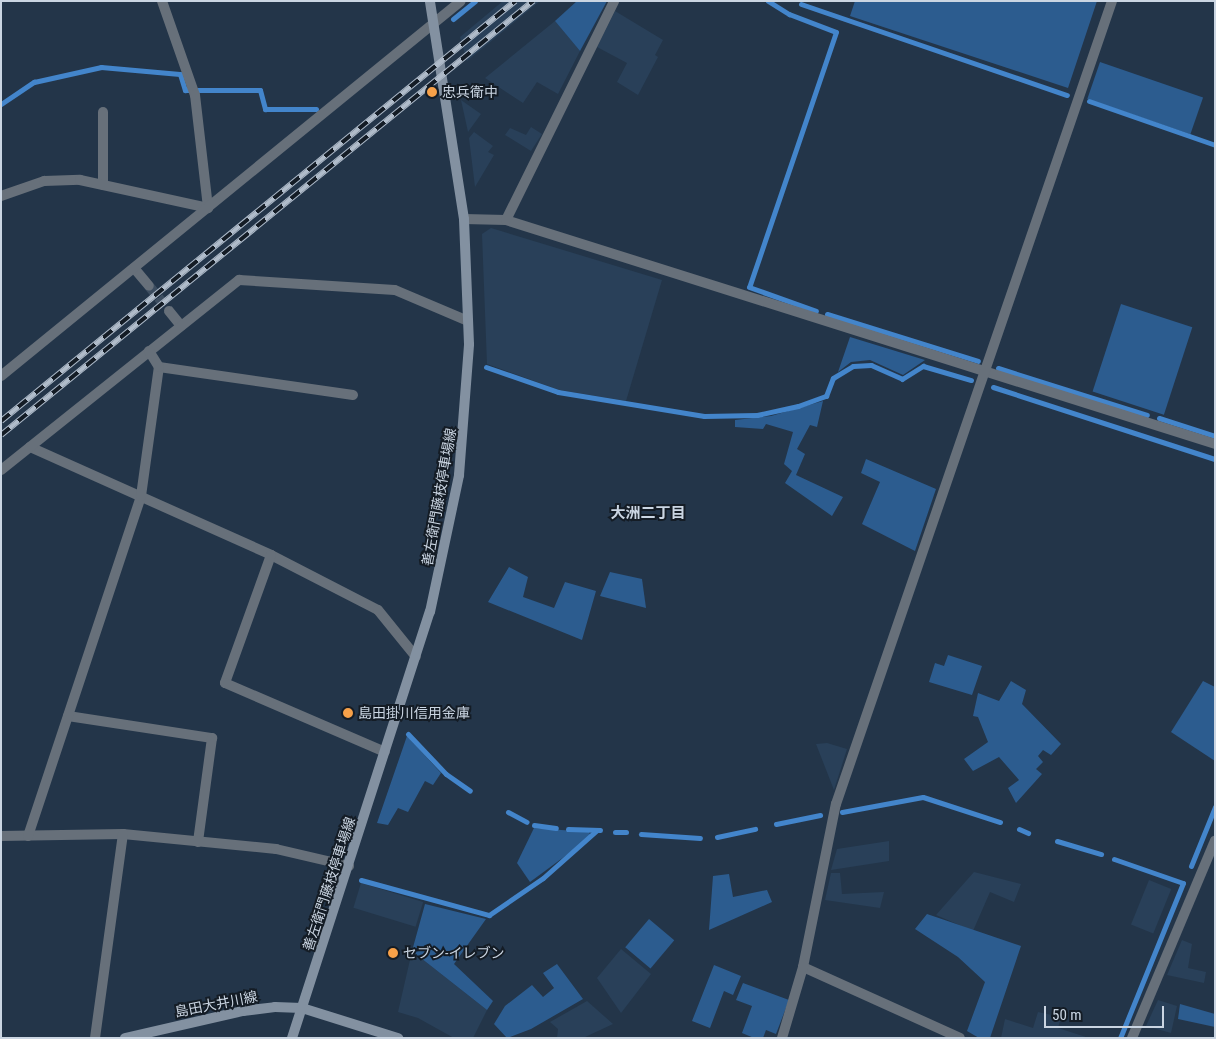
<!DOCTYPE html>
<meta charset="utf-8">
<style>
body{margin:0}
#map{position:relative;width:1216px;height:1039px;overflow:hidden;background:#233549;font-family:"Roboto Condensed","Noto Sans JP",sans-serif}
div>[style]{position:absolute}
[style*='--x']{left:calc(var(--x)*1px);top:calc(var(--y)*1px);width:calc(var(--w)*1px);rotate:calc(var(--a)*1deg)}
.built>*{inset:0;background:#294059;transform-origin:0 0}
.green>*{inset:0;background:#2c5c8f;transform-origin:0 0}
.stream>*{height:5px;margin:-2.5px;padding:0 2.5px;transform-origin:2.5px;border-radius:2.5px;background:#4385cb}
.minor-tunnel>*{height:10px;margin-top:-5px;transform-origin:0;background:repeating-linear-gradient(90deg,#3c4d60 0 10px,transparent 0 15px)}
.minor>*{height:10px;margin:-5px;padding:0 5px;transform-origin:5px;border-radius:5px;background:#67707a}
.secondary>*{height:10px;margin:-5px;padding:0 5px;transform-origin:5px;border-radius:5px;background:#8391a1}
.rail>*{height:5.5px;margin-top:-2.75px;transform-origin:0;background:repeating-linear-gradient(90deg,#141c25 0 11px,#b0bcca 0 22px);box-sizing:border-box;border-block:1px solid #b0bcca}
.dots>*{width:14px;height:14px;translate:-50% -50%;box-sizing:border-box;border:2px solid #141c25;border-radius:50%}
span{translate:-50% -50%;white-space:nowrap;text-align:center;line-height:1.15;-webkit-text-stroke:4px #141c25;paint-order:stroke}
.poi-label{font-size:14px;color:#cad5e2}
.left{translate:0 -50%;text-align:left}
.street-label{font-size:14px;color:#cad5e2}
.neighbourhood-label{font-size:15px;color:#cad5e2;font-weight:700}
.frame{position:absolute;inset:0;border:2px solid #cad5e2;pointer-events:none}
.scale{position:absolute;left:1044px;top:1006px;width:120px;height:22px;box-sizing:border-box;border:2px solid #cad5e2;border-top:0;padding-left:6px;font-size:15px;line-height:18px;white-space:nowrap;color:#cad5e2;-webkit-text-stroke:4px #141c25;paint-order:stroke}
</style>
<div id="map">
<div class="built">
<i style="clip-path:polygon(503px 1px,540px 1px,467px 61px,460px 37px)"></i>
<i style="clip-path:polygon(615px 11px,663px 40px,655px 55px,658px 57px,638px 95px,617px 82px,627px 63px,597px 47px)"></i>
<i style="clip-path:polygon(555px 21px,580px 51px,558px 94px,537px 82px,523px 103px,485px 78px)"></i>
<i style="clip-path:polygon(461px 100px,481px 114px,468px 132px)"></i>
<i style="clip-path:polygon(531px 127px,542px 134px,531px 151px,505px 135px,510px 128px,526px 135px)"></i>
<i style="clip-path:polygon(474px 132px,493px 146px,488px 152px,494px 155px,475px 187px,469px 138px)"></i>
<i style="clip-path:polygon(491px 228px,662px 280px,626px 401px,559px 390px,487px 364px,482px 234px)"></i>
<i style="clip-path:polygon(827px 743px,847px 749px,834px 790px,816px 744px)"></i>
<i style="clip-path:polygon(889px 841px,889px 861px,831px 870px,837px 849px)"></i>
<i style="clip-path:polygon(974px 872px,1021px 884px,1014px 902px,990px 892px,973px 931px,936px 915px)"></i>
<i style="clip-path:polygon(831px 873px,840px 873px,842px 894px,884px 892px,880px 908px,825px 900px)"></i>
<i style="left:1149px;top:880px;width:24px;height:48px;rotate:22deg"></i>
<i style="left:361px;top:883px;width:65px;height:26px;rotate:17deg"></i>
<i style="clip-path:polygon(1182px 940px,1192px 944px,1188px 968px,1206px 972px,1204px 983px,1167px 975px)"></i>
<i style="clip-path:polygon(621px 949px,651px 974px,621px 1013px,597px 978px)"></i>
<i style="clip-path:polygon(412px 951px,487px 1010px,473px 1038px,454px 1038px,418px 1018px,398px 1012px)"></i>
<i style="clip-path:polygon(1158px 1000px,1177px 1006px,1171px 1033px,1146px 1026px)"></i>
<i style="clip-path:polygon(587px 1001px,613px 1024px,583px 1038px,557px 1038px,558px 1029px,550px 1022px)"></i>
<i style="clip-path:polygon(1038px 1012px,1061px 1017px,1058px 1028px,1089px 1038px,1001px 1038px,1005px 1019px,1033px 1028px)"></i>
</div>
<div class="green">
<i style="clip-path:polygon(577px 1px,607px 1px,580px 51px,555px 21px)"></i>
<i style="clip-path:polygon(855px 1px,1097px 1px,1068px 88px,850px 16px)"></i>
<i style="left:1100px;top:62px;width:109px;height:39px;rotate:19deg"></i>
<i style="left:1121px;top:304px;width:75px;height:92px;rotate:18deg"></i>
<i style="clip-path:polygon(850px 337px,925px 360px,903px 375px,870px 360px,851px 362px,838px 372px)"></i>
<i style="clip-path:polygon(823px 401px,817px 427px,810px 425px,797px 449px,805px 454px,796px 475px,843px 497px,832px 516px,785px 483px,792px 471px,784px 464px,793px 432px,766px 424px,763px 429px,735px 427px,735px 420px,771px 416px)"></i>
<i style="clip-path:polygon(866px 459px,936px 489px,915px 551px,862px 524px,880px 482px,861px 473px)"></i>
<i style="clip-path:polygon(509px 567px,528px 577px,523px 597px,554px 608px,565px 582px,596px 591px,582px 640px,488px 602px)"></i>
<i style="clip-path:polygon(610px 572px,642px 579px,646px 608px,600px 596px)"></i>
<i style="clip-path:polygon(948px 655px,982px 666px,972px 695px,929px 682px,935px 663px,944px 666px)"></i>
<i style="clip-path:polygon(1011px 681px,1026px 690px,1022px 704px,1061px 744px,1051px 755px,1043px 750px,1038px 756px,1043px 762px,1036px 769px,1042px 774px,1016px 803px,1008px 788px,1019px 780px,999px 757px,973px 771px,964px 759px,988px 742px,978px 717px,973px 716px,978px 693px,999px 701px)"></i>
<i style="clip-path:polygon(1203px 681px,1215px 687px,1215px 761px,1171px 732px)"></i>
<i style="clip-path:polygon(407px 736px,441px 773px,433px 785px,425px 781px,408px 812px,398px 808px,388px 825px,377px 823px)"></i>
<i style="clip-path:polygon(534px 828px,589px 832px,591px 837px,530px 882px,517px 863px)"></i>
<i style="clip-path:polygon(729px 874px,733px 897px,767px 890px,772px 902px,709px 930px,713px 876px)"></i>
<i style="clip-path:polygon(425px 904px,486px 919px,454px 964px,493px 1001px,487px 1010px,412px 951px)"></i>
<i style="clip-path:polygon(927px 914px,1021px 946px,990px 1038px,979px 1038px,967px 1031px,985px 982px,958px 957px,915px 929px)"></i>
<i style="left:649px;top:919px;width:33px;height:37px;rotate:40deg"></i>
<i style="clip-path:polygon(557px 964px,583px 999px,531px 1029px,507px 1038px,494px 1024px,505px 1006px,532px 985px,543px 997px,554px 988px,543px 973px)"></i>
<i style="clip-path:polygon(714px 965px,741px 976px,733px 995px,724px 991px,710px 1028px,692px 1021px)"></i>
<i style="clip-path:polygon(743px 983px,789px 1000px,776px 1034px,766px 1030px,763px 1038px,754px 1038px,742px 1033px,752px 1006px,736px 1000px)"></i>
<i style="clip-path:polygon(1180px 1004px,1215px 1014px,1215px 1027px,1178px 1019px)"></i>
</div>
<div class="stream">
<i style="--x:768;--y:1;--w:25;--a:32"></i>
<i style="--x:789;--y:14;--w:50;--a:21"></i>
<i style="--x:836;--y:32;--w:269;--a:108.8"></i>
<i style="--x:749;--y:287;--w:71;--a:19.7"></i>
<i style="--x:801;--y:4;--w:281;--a:18.9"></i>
<i style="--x:453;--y:19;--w:28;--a:-39"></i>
<i style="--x:1089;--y:101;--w:133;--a:19.2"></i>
<i style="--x:1;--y:104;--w:40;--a:-34"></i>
<i style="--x:34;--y:82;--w:69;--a:-12.6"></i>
<i style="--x:101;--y:67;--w:79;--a:5.1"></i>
<i style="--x:180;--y:74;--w:17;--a:73"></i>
<i style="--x:185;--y:90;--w:75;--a:0"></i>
<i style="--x:260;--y:90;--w:20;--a:75"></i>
<i style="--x:265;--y:109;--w:51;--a:0"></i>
<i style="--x:827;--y:314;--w:158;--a:17.3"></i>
<i style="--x:486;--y:367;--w:76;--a:19.1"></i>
<i style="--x:558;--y:392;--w:148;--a:9.3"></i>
<i style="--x:704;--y:416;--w:53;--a:-1.1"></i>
<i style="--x:757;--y:415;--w:42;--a:-12.4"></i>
<i style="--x:798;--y:406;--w:30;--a:-20"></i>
<i style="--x:826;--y:396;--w:19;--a:-69"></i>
<i style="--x:833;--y:378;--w:23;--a:-31"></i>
<i style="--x:853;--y:366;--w:18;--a:-3"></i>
<i style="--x:871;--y:365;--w:34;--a:24"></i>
<i style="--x:902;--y:379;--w:25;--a:-32"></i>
<i style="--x:923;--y:366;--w:50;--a:16.3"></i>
<i style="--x:998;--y:368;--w:156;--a:17.5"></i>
<i style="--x:993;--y:387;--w:233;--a:18"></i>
<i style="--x:1159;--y:418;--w:59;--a:17.8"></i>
<i style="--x:408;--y:734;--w:55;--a:46.5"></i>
<i style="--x:446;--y:774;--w:29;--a:35"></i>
<i style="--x:508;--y:812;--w:21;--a:28"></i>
<i style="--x:842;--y:812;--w:82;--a:-10.5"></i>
<i style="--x:923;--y:797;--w:81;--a:18"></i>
<i style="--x:776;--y:824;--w:45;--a:-11.6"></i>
<i style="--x:534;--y:825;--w:22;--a:8"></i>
<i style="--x:568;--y:829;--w:32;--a:2"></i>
<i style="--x:1019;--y:829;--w:10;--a:24"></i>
<i style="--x:615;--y:832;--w:11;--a:0"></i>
<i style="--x:641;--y:834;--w:59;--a:3.9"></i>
<i style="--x:717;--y:837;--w:39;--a:-12"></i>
<i style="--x:1057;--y:841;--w:46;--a:16.5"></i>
<i style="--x:1114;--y:859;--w:73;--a:19.2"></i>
<i style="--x:1183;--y:883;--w:167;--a:112.1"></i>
<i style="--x:1191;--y:866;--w:64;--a:-67.9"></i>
<i style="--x:361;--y:880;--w:133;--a:15.3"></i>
<i style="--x:489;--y:915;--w:65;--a:-34.4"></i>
<i style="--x:543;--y:878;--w:72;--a:-41.6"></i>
</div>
<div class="minor-tunnel">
<i style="--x:149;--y:286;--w:32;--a:51"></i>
</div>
<div class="minor">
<i style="--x:162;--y:1;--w:100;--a:70.7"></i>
<i style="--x:195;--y:95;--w:114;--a:83.4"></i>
<i style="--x:103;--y:112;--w:73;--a:90"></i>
<i style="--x:1;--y:196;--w:46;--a:-19.2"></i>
<i style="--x:44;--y:181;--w:36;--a:-2"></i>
<i style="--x:80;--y:180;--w:131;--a:12.3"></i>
<i style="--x:464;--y:219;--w:42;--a:1.4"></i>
<i style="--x:506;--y:220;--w:744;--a:17.53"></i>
<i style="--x:506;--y:220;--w:244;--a:-63.7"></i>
<i style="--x:134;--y:268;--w:23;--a:50"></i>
<i style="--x:169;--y:311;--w:19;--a:51"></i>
<i style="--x:159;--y:367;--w:196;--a:8.2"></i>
<i style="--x:1;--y:376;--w:593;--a:-39.19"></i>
<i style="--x:30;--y:447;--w:264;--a:24.1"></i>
<i style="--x:271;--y:555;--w:120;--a:27.2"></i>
<i style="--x:378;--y:610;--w:60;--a:51"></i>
<i style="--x:1;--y:470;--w:305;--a:-38.6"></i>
<i style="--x:239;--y:280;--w:156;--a:3.7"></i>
<i style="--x:395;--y:290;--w:79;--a:23"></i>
<i style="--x:271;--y:555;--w:136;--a:109.8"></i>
<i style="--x:225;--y:683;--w:174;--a:23.3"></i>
<i style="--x:68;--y:716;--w:146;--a:8.7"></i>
<i style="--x:212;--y:738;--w:105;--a:97.7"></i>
<i style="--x:1;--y:836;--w:122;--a:-0.9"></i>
<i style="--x:123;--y:834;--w:154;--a:5.6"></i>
<i style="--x:276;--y:849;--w:75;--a:13.1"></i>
<i style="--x:28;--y:836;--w:358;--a:-71.6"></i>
<i style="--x:141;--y:496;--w:130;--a:-82.1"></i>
<i style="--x:159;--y:367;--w:19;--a:-122"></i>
<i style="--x:803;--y:967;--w:172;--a:24.3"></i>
<i style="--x:95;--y:1038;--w:206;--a:-82.2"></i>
<i style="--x:782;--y:1038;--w:74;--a:-73.5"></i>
<i style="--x:803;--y:967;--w:166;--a:-78.6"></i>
<i style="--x:836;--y:804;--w:849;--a:-71.03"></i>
<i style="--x:1132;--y:1038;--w:214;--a:-67.2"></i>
</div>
<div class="secondary">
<i style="--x:125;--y:1038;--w:121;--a:-12.9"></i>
<i style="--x:243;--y:1011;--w:32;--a:-7"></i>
<i style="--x:275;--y:1007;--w:27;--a:2"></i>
<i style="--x:302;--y:1008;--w:101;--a:17.4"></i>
<i style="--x:292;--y:1038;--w:448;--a:-72.1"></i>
<i style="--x:430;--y:612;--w:140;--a:-78"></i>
<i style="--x:459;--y:475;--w:131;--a:-85.6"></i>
<i style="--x:469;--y:344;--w:125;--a:-92.3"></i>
<i style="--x:464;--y:219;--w:221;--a:-98.9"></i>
</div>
<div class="rail">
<i style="--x:1;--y:421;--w:664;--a:-39.25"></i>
<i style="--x:1;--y:435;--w:687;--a:-39.21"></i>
</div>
<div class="dots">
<i style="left:432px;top:92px;background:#f7a149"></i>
<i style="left:348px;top:713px;background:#f7a149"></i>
<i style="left:393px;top:953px;background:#f7a149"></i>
</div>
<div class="poi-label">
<span class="left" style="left:442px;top:92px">忠兵衛中</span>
<span class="left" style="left:358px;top:713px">島田掛川信用金庫</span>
<span class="left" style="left:403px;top:953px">セブン-イレブン</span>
</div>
<div class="street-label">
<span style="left:439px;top:497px;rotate:-80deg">善左衛門藤枝停車場線</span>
<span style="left:329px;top:884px;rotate:-72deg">善左衛門藤枝停車場線</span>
<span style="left:216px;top:1004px;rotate:-11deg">島田大井川線</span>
</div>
<div class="neighbourhood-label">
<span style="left:648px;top:514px">大洲二丁目</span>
</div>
<div class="frame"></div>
<div class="scale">50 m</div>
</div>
